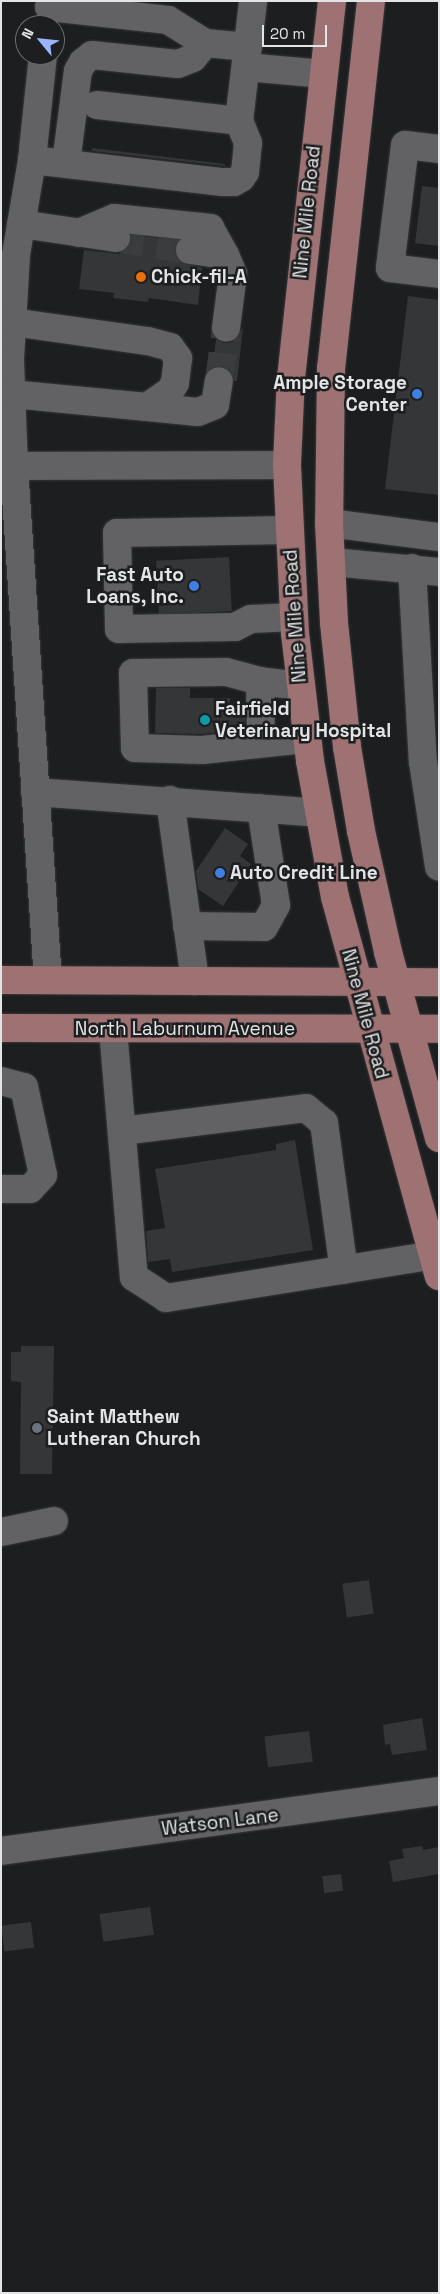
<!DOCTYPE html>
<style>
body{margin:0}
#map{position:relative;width:440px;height:2294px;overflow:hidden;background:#1d1e20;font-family:"Space Grotesk",sans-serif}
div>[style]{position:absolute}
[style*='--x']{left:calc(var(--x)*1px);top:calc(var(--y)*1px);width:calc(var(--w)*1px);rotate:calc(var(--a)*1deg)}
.building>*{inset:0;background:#353638;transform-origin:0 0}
.minor-tunnel>*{height:28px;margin-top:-14px;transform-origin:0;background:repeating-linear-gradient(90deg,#3b3c3e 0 28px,transparent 0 42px)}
.roads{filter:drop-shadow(0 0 1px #37383a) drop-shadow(0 0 1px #37383a)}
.minor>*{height:28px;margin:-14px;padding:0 14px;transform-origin:14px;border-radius:14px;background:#626265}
.major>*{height:28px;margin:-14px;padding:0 14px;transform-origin:14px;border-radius:14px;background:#9e7172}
.dots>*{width:14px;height:14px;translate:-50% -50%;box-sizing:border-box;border:2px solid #1d1e20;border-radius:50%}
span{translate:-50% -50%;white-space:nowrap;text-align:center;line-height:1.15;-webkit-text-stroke:5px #1d1e20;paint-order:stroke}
.street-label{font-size:19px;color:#e3e4e5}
.poi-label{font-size:19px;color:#e3e4e5;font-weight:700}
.left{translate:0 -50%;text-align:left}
.right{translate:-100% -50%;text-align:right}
.frame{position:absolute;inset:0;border:2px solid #e3e4e5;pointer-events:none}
.north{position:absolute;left:15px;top:15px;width:50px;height:50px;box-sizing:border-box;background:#1d1e20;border:1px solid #6c6d6f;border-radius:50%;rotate:298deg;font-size:14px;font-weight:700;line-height:20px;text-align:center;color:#e3e4e5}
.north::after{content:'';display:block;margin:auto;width:18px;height:22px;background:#9cb4fd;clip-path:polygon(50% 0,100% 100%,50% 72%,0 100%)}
.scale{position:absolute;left:262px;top:25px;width:65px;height:22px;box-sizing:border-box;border:2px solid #e3e4e5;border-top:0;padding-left:6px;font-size:15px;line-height:18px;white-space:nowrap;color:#e3e4e5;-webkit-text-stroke:4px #1d1e20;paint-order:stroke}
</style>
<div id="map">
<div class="building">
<i style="clip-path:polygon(92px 148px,225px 164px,225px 166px,92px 151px)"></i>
<i style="clip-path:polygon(422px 186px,439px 188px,439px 246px,415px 243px)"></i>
<i style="clip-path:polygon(131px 235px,178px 240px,175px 248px,180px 262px,202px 268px,198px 305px,149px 298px,148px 302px,113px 298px,114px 293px,79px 289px,84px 250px,119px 254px,128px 247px)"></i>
<i style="clip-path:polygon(408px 296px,439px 300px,439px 495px,385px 489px)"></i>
<i style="clip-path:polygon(243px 328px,237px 381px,234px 381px,229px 369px,213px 367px,216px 339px,224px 343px,232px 342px)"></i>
<i style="left:229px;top:557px;width:54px;height:73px;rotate:87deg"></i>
<i style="clip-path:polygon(156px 688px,190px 688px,190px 698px,230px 698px,230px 708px,245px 708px,245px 730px,201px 734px,155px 733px)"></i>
<i style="clip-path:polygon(225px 828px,248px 844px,240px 856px,251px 864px,223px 906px,198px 889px,196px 871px)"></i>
<i style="clip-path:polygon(295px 1140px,313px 1250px,172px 1272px,170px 1259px,148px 1262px,146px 1231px,165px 1228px,155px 1169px,276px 1150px,276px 1144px)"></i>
<i style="clip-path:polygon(21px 1346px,54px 1346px,52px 1474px,20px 1474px,21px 1382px,11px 1381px,11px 1352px,21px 1352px)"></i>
<i style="left:369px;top:1580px;width:34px;height:27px;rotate:82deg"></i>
<i style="clip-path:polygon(422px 1718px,427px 1750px,392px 1755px,390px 1744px,385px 1745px,383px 1725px)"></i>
<i style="left:309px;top:1731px;width:31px;height:45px;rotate:83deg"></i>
<i style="clip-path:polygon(422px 1846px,423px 1850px,439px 1847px,439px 1874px,393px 1882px,389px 1861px,404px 1858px,402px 1849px)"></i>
<i style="left:341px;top:1874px;width:17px;height:19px;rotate:83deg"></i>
<i style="left:150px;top:1907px;width:28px;height:51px;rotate:82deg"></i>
<i style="left:31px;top:1922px;width:26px;height:30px;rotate:83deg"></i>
</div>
<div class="minor-tunnel">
<i style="--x:116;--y:238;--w:75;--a:9.2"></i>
<i style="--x:219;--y:381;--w:53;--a:-82.5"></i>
</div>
<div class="roads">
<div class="minor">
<i style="--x:49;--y:7;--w:120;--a:6.2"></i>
<i style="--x:168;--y:20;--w:44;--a:31.9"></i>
<i style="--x:205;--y:43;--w:43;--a:5.3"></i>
<i style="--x:43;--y:55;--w:106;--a:96"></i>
<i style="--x:32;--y:160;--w:96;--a:99.6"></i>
<i style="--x:16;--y:255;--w:104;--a:93.3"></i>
<i style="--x:10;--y:359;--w:107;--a:87.9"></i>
<i style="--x:14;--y:466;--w:273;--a:-0.2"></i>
<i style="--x:246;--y:67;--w:78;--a:5.1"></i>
<i style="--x:97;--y:105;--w:143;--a:6.4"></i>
<i style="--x:439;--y:149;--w:34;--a:-173"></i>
<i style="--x:405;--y:145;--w:124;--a:97"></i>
<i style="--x:390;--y:268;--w:49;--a:7"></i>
<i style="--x:32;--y:160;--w:192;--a:6.6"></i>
<i style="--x:223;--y:182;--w:11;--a:0"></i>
<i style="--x:234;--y:182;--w:8;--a:-30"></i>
<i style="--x:241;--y:178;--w:7;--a:-56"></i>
<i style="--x:245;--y:172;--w:29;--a:-84"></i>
<i style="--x:248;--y:143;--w:24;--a:-112"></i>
<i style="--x:239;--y:121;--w:121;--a:-83.3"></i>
<i style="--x:66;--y:163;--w:93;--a:-82.6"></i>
<i style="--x:78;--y:71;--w:10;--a:-61"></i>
<i style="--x:83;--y:62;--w:11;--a:-38"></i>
<i style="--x:92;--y:55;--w:86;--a:6"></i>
<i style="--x:178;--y:64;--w:16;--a:-22"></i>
<i style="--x:193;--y:58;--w:19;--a:-51"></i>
<i style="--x:21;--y:224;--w:96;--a:8.4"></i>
<i style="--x:79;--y:233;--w:38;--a:-23"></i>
<i style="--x:114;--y:218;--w:97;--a:5.9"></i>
<i style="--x:210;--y:228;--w:31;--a:61"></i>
<i style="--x:190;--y:250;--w:35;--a:8"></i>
<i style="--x:225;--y:255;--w:21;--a:67"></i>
<i style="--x:233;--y:274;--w:54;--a:97.4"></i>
<i style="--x:12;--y:322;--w:137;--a:8"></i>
<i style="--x:148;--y:341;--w:23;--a:15"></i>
<i style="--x:170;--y:347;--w:14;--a:54"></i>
<i style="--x:178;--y:358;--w:25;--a:97"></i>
<i style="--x:175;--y:383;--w:9;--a:122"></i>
<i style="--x:170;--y:391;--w:28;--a:145"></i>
<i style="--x:147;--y:407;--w:135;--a:-174.5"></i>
<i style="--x:147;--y:407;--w:51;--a:5.6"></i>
<i style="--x:198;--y:412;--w:18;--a:-22"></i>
<i style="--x:215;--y:405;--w:24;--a:-81"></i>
<i style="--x:14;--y:466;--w:515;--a:86.22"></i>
<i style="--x:329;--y:523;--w:111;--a:7.3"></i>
<i style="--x:289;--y:530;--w:172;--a:179"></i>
<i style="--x:117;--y:533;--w:96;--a:88.8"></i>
<i style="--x:119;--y:629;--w:116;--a:-1"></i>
<i style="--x:235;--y:627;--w:18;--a:-27"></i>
<i style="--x:251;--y:619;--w:43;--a:-2.7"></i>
<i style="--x:332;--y:562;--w:107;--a:5.3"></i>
<i style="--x:412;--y:568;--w:194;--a:86.8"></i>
<i style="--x:423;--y:762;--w:106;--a:81.3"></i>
<i style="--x:260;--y:681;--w:62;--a:89.1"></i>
<i style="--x:300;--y:686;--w:40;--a:-172.9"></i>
<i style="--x:260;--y:681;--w:35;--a:-165"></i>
<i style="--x:226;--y:672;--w:93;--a:179.4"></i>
<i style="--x:133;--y:673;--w:75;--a:88.5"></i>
<i style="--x:135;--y:748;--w:67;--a:1.7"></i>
<i style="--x:202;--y:750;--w:106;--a:-6"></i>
<i style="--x:35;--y:792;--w:284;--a:4.2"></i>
<i style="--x:170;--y:800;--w:183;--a:82.1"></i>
<i style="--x:187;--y:926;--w:77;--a:0.7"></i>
<i style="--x:264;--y:927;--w:25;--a:-61"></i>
<i style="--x:276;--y:905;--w:98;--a:-98.8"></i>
<i style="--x:113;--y:1029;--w:249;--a:85.2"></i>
<i style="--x:134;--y:1277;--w:38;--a:33"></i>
<i style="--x:166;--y:1298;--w:270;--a:-9.1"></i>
<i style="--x:1;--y:1081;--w:24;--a:15"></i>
<i style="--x:24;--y:1087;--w:90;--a:77.8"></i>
<i style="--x:43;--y:1175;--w:19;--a:133"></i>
<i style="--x:30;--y:1189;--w:29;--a:180"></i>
<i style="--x:122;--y:1131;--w:185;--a:-7.1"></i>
<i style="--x:306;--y:1108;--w:23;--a:40"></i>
<i style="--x:324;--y:1123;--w:148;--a:82.3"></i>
<i style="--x:1;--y:1532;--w:54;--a:-11.7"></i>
<i style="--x:1;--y:1851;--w:442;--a:-7.8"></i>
</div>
<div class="major">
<i style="--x:332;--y:1;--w:377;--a:96.2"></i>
<i style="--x:291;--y:376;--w:89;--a:92.6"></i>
<i style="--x:287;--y:465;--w:168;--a:87.3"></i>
<i style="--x:295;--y:633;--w:129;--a:83.3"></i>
<i style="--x:310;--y:761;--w:138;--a:79.6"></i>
<i style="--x:335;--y:897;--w:393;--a:74.7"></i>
<i style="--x:371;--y:1;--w:369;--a:96.2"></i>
<i style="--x:331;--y:368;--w:155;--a:90.7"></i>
<i style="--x:329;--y:523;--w:100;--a:87.1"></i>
<i style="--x:334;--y:623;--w:125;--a:84"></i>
<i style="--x:347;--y:747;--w:85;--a:80.5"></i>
<i style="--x:361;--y:831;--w:124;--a:77.4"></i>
<i style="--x:388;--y:952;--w:193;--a:74.7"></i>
<i style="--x:1;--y:980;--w:438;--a:0.3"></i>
<i style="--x:1;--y:1028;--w:438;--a:0.1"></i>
</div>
</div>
<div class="dots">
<i style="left:141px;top:277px;background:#e8710a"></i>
<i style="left:417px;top:394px;background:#3f7fe0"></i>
<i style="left:194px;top:586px;background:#3f7fe0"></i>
<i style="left:205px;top:720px;background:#0f9aa8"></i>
<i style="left:220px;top:873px;background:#3f7fe0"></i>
<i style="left:37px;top:1428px;background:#6b7280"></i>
</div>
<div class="street-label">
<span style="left:307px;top:212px;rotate:-84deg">Nine Mile Road</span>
<span style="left:295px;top:616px;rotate:-94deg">Nine Mile Road</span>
<span style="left:365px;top:1014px;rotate:75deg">Nine Mile Road</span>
<span style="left:185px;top:1029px">North Laburnum Avenue</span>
<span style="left:220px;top:1822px;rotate:-7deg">Watson Lane</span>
</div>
<div class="poi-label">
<span class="left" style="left:151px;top:277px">Chick-fil-A</span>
<span class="right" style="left:407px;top:394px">Ample Storage<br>Center</span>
<span class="right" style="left:184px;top:586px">Fast Auto<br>Loans, Inc.</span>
<span class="left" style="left:215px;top:720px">Fairfield<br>Veterinary Hospital</span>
<span class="left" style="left:230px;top:873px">Auto Credit Line</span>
<span class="left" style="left:47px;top:1428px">Saint Matthew<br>Lutheran Church</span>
</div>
<div class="frame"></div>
<div class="north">N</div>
<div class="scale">20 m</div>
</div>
